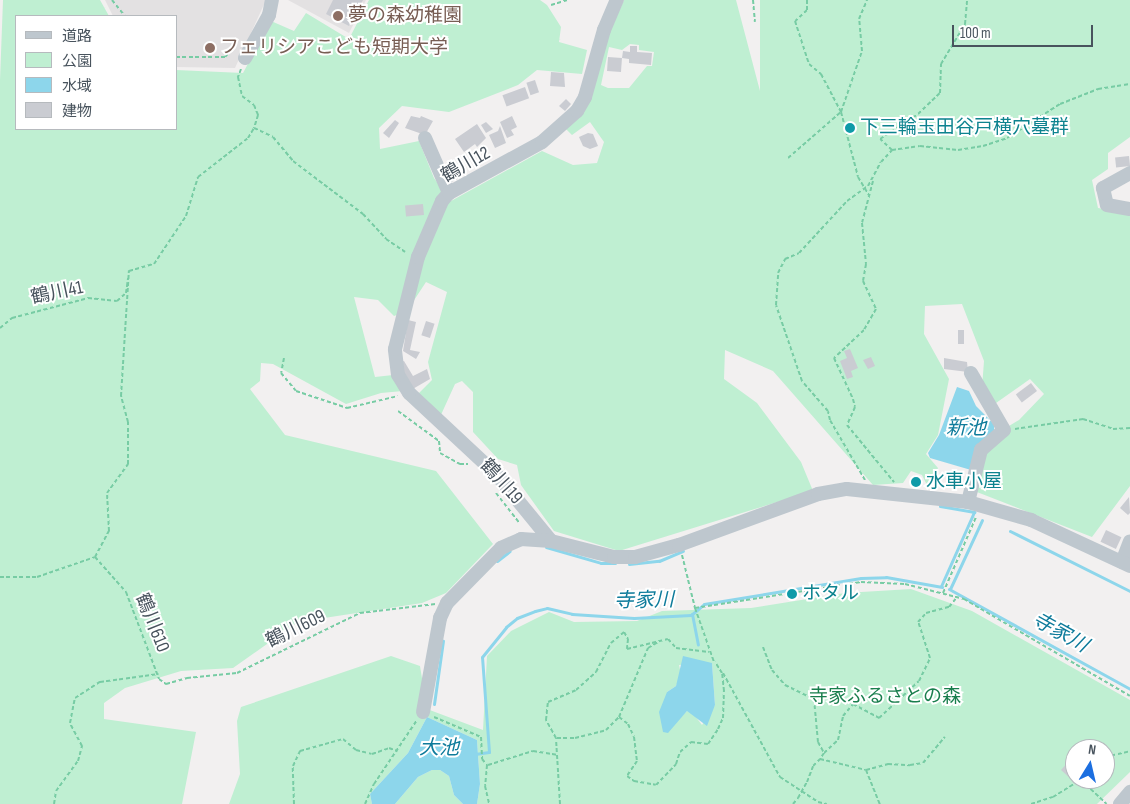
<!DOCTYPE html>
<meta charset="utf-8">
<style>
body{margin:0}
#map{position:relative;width:1130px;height:804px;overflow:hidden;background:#f2f0f0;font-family:"Sofia Sans Condensed","Noto Sans JP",sans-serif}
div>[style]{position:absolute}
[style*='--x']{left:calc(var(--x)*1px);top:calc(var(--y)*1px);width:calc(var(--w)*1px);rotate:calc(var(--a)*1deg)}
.education>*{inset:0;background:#e3e1e2}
.green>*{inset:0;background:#bfefd2}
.water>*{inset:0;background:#8dd6eb}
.stream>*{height:3px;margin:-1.5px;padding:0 1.5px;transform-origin:1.5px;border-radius:1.5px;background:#8dd6eb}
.building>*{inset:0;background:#caccd2;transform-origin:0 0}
.path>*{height:2px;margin-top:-1px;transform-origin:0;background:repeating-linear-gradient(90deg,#77cca4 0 4px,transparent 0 6.5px)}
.minor>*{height:14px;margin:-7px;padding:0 7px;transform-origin:7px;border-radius:7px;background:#bec7ce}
.path-bridge>*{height:2px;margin-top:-1px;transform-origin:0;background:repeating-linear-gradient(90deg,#77cca4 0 4px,transparent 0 6.5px)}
.dots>*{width:14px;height:14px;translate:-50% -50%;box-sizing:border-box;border:2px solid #fff;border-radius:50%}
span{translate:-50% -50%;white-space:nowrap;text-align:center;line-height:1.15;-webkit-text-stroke:4px #fff;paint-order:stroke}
.education-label{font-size:19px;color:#785e54}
.left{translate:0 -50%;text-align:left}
.culture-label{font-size:19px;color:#0d838f}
.street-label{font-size:19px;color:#48535d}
.park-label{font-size:19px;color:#197e4d}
.water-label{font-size:20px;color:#0e7b9b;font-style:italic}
.legend{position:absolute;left:15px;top:15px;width:162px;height:115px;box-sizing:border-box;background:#fff;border:1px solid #b6babe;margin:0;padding:6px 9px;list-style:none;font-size:15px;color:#48535d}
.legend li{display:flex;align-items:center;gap:10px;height:25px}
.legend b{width:25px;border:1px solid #b6babe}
.north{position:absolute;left:1065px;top:739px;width:50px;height:50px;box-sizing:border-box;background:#fff;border:1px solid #b6babe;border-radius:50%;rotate:9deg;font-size:14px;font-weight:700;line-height:20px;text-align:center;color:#48535d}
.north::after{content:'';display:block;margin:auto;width:18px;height:22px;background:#1c6fe0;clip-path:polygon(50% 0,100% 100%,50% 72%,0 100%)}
.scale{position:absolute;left:952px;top:25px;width:141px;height:22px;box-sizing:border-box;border:2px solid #48535d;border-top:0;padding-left:6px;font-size:15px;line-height:18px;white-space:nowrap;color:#48535d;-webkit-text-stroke:4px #fff;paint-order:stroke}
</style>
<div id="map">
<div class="education">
<i style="clip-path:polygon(105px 0,266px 0,235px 68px,176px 67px,176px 16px,113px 16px)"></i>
<i style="clip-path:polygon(288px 0,366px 0,349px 33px)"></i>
</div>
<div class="green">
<i style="clip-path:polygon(evenodd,3px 0,100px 0,109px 16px,16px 16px,16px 129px,176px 129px,176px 70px,243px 73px,271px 21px,294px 31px,306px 13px,349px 39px,369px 0,540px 0,547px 5px,561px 27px,559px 42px,587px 50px,582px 74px,537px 70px,518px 85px,449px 112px,402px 106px,379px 128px,380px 149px,419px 141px,434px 178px,451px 201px,542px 151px,573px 165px,597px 163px,604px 142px,590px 122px,572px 135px,566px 129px,624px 0,736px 0,760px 91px,760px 0,1130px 0,1130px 137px,1108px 153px,1108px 169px,1092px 180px,1098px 208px,1130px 213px,1130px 486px,1092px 537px,964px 487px,991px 437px,1019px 420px,1044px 394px,1030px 379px,996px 403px,982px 388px,984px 361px,962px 304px,925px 306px,924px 334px,949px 379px,938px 435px,926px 454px,938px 468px,933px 480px,927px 485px,922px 475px,911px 471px,903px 483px,873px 485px,773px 371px,725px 350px,724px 379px,757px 403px,801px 462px,813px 491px,619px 551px,554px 531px,521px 485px,517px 465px,498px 459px,473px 432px,473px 392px,462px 381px,455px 384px,440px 417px,417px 395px,432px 380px,428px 362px,447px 292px,426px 282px,407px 311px,394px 316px,378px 300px,354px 297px,375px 377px,393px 375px,403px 391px,381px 393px,346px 404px,273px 364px,261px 363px,260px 381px,250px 389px,285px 435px,436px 471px,493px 544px,446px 593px,422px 603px,298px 622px,233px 668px,181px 671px,125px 688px,104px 703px,104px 719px,196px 732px,182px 804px,0 804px,0 80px,3px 0,630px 44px,639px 45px,639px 50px,654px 52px,652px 66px,647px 66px,629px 88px,608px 88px,601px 85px,609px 47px,622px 50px,630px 44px)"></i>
<i style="clip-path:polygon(evenodd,911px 589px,972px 611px,1130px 700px,1130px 772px,1097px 804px,477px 804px,480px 784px,477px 740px,427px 717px,408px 753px,370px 794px,372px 804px,229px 804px,240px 774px,237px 721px,241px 707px,391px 656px,420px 666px,427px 709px,483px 730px,487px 656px,511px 631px,549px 612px,574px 622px,637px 621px,662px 611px,751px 608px,845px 593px,911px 589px,712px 663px,715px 705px,702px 725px,692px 712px,687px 711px,682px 716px,667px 692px,676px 686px,681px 674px,679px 665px,712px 663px,911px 589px,1075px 749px,1105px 749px,1105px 779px,1075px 779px,1075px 749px)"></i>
<i style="clip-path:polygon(432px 770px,440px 770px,449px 776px,454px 795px,463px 804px,395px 804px,418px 777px)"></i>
</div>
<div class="water">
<i style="clip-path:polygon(957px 387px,969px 391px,976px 406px,994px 424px,994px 431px,971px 470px,930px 458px,928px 453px,939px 435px)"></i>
<i style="clip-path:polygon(683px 656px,712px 663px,715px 705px,707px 726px,687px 711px,668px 733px,663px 732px,659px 712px,667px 692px,676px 686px)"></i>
<i style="clip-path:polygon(427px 717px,477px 740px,480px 784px,477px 804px,463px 804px,454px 795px,449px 776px,440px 770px,432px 770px,418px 777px,395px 804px,372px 804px,370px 794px,408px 753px)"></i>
</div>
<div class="stream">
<i style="--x:940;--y:506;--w:35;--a:10"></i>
<i style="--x:974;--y:512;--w:81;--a:114"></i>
<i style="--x:1010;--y:531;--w:134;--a:26.6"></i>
<i style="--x:546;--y:547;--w:57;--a:16.2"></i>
<i style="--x:601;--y:563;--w:14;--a:0"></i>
<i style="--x:497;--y:561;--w:16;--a:-38"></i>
<i style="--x:629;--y:564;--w:30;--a:-6"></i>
<i style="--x:659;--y:561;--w:26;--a:-23"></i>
<i style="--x:949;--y:589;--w:207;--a:28.9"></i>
<i style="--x:950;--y:589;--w:76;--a:-65.1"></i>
<i style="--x:692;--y:614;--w:31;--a:79"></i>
<i style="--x:434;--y:704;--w:64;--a:-81.9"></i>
<i style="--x:475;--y:754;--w:14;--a:-8"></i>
<i style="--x:489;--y:752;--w:95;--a:-94.2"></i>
<i style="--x:482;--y:657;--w:38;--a:-51"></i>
<i style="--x:506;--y:627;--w:14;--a:-39"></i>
<i style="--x:517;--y:618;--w:19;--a:-21"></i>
<i style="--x:535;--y:611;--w:12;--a:-14"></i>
<i style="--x:547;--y:608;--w:26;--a:13"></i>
<i style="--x:572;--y:614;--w:62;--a:3.7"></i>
<i style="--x:634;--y:618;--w:57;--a:-3"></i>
<i style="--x:691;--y:615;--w:17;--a:-40"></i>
<i style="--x:704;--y:604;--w:159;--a:-9.4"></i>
<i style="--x:861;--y:578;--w:25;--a:-2"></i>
<i style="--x:886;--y:577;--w:57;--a:10.1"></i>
</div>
<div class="building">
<i style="clip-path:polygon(333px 0,363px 0,349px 26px,326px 14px)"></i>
<i style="clip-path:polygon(630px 46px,637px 46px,637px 52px,652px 53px,651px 65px,629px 63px,629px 59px,622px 58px,623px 51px,630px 52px)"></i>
<i style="left:608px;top:57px;width:14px;height:14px;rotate:4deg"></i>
<i style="clip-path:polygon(551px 72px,564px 73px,565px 87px,550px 86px)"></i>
<i style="left:535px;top:80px;width:13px;height:9px;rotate:72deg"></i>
<i style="left:525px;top:87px;width:12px;height:24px;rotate:70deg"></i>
<i style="clip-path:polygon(566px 99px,571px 104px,565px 111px,559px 106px)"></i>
<i style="clip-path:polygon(411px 116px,420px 118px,421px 116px,433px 121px,425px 135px,405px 128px)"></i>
<i style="clip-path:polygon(512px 116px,517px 127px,511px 130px,514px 135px,507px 138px,500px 122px)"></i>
<i style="clip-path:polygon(395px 120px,399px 123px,389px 138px,383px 133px)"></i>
<i style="clip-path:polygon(486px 122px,493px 129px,486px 133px,481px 125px)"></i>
<i style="clip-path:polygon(477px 124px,486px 138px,477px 147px,475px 144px,464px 152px,455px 139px)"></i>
<i style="clip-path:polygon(500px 126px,506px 143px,495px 148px,489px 135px,498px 131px)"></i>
<i style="clip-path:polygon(588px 133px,593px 134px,598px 146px,590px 149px,583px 146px,579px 137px)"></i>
<i style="left:1129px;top:156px;width:10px;height:14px;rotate:84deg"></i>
<i style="clip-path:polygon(455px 166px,460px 178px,451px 182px,447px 169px)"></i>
<i style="left:423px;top:204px;width:11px;height:18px;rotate:85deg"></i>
<i style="clip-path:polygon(408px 320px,416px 322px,410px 350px,420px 352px,416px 359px,403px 351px)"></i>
<i style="left:426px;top:321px;width:9px;height:15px;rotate:18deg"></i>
<i style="left:958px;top:330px;width:6px;height:14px"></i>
<i style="clip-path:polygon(850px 349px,858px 368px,851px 371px,853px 377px,847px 379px,840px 361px,847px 358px,844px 351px)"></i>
<i style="clip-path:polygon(871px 357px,875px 366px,868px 369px,863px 360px)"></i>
<i style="clip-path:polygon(944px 358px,967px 362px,968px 372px,944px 369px)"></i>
<i style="clip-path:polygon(404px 361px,413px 376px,427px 369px,430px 379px,411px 390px,398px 363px)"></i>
<i style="left:1031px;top:383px;width:10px;height:19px;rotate:53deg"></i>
<i style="clip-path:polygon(915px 475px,923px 480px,914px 487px,910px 484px)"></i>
<i style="clip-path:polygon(1129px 497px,1130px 513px,1128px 515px,1120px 508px)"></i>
<i style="left:1106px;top:530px;width:17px;height:13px;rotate:25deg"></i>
<i style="clip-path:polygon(1069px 761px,1075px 766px,1075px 778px,1072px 780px,1061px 770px)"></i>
</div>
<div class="path">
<i style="--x:112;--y:0;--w:21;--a:51"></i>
<i style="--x:753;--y:0;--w:22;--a:85"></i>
<i style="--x:807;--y:0;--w:10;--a:90"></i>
<i style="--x:807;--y:10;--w:16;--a:137"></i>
<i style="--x:795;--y:21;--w:45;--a:72"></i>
<i style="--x:809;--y:64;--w:16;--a:40"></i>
<i style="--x:821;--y:74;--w:43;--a:62.2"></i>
<i style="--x:841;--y:112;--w:67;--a:75.3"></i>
<i style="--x:858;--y:177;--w:21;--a:59"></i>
<i style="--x:551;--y:5;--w:17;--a:-17"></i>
<i style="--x:176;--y:57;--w:49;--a:0"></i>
<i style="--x:225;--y:57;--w:16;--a:-50"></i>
<i style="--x:241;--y:69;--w:9;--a:111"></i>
<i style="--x:238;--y:77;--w:19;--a:78"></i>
<i style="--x:242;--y:96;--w:15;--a:37"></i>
<i style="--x:254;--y:105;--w:11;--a:68"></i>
<i style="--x:258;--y:115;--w:14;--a:107"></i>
<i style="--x:254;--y:128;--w:21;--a:25"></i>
<i style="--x:273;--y:137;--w:31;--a:50"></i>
<i style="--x:293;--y:161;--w:88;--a:37.1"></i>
<i style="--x:363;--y:214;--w:34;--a:47"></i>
<i style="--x:386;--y:239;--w:23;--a:34"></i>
<i style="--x:892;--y:150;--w:16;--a:-137"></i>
<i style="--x:880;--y:139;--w:45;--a:-33.3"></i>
<i style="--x:918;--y:114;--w:30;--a:-44"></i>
<i style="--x:940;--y:93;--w:29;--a:-88"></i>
<i style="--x:941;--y:64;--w:47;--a:-59"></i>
<i style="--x:965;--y:24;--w:24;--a:-85"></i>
<i style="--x:788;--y:158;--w:70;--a:-41"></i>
<i style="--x:841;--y:112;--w:65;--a:-71"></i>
<i style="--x:862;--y:51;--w:32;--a:-95"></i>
<i style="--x:859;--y:19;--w:21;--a:-67"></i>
<i style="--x:873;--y:181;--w:43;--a:104.7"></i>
<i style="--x:862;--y:223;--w:41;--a:84.4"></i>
<i style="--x:866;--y:264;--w:17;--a:100"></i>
<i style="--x:863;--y:281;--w:31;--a:65"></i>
<i style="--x:876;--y:309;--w:24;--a:120"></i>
<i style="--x:864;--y:330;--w:41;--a:137"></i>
<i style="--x:834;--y:358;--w:45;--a:65.1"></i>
<i style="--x:853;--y:399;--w:8;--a:76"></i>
<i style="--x:855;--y:407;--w:20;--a:114"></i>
<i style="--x:847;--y:425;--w:74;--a:50.5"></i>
<i style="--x:129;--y:271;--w:26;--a:-16"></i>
<i style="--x:154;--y:264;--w:58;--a:-56.3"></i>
<i style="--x:186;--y:216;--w:41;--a:-72.9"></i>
<i style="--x:198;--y:177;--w:63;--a:-38"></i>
<i style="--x:248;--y:138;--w:12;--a:-59"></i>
<i style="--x:0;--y:328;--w:16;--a:-40"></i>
<i style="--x:12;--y:318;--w:79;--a:-14.7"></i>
<i style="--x:88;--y:298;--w:29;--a:6"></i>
<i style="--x:117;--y:301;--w:12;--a:-42"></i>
<i style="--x:126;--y:293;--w:15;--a:-82"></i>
<i style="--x:284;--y:358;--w:15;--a:101"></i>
<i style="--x:281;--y:373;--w:23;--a:50"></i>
<i style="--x:296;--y:391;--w:54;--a:18.4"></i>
<i style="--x:347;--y:408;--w:52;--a:-13.2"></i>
<i style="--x:398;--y:411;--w:51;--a:36.2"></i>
<i style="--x:439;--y:441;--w:12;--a:85"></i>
<i style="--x:440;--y:453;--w:23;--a:29"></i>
<i style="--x:460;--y:464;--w:8;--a:0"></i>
<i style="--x:1015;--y:429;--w:69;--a:-8.4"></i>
<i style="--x:1083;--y:419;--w:32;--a:18"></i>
<i style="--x:1113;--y:429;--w:17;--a:-3"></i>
<i style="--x:865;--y:480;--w:69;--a:-120.3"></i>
<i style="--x:830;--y:420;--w:9;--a:-103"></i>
<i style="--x:828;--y:411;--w:40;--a:-131"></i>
<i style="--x:802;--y:381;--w:80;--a:-108.9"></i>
<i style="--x:776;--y:305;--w:32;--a:-86"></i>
<i style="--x:778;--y:273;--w:16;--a:-63"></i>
<i style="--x:785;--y:259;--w:15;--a:-23"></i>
<i style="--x:799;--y:253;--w:71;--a:-47.3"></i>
<i style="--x:847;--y:201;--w:26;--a:-36"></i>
<i style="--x:868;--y:186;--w:27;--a:-62"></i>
<i style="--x:881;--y:162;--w:16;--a:-47"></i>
<i style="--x:892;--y:150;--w:28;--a:-8"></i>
<i style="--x:920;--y:146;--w:38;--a:6"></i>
<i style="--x:958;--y:150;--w:25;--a:-9"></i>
<i style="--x:983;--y:146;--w:25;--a:-18"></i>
<i style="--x:1007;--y:138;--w:63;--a:-32.7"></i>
<i style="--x:1060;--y:104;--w:41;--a:-21.5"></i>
<i style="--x:1098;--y:89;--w:32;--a:-9"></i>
<i style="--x:496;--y:493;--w:37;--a:52"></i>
<i style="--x:682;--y:555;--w:55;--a:76.2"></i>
<i style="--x:695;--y:608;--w:168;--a:-8.9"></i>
<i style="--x:861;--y:582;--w:44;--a:2.6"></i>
<i style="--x:905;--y:584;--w:61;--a:14.3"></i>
<i style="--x:964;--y:599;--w:192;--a:30.3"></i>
<i style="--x:95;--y:557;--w:47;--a:48.5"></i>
<i style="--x:126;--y:592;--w:93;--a:69.2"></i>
<i style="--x:159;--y:679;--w:9;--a:36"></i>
<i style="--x:166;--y:684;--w:22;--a:-16"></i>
<i style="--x:187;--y:678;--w:50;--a:-5.7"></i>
<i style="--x:237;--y:673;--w:137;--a:-26"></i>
<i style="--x:360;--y:613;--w:76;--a:-6.8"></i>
<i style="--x:0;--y:577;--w:37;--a:0"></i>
<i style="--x:37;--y:577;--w:61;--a:-19"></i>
<i style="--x:95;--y:557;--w:30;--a:-62"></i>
<i style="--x:109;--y:531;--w:38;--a:-93"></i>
<i style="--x:107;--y:493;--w:36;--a:-54"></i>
<i style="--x:128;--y:464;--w:42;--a:-90"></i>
<i style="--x:128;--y:422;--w:27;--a:-105"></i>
<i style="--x:121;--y:396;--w:126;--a:-86.4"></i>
<i style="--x:943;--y:593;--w:83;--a:-66.5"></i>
<i style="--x:695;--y:608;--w:57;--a:70.6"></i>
<i style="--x:763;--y:647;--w:25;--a:69"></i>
<i style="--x:772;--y:670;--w:20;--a:49"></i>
<i style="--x:785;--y:685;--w:32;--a:26"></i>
<i style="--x:814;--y:699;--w:43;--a:84.7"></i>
<i style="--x:818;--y:742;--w:13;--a:61"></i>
<i style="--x:824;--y:753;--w:7;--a:124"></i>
<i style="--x:723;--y:673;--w:119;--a:61.3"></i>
<i style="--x:780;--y:777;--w:45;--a:33.3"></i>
<i style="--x:818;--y:802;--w:9;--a:13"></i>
<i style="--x:434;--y:717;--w:51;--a:23.1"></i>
<i style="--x:481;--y:737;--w:22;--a:87"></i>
<i style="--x:482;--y:759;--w:8;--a:50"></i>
<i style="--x:487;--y:765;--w:21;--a:95"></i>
<i style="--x:485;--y:786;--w:18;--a:77"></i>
<i style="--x:619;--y:717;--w:11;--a:38"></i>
<i style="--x:628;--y:724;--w:14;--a:65"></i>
<i style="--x:634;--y:737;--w:24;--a:83"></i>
<i style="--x:637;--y:761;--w:18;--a:124"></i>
<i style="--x:627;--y:776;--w:9;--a:36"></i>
<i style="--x:634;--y:781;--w:22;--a:10"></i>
<i style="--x:656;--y:785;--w:29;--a:-46"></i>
<i style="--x:676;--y:764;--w:13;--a:-72"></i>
<i style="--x:680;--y:752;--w:15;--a:-42"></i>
<i style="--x:691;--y:742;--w:17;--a:7"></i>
<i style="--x:708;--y:744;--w:18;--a:-56"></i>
<i style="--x:718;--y:729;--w:12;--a:-66"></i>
<i style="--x:723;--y:718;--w:27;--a:-88"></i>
<i style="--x:724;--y:691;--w:18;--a:-96"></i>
<i style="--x:722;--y:673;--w:13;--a:-122"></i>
<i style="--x:557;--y:738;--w:18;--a:0"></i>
<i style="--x:575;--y:738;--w:32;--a:-14"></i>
<i style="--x:606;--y:730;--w:18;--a:-45"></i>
<i style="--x:619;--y:717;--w:75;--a:-67.2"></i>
<i style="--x:648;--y:648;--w:12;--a:-31"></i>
<i style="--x:824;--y:753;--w:19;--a:-43"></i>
<i style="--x:838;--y:740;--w:25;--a:-78"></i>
<i style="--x:843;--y:716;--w:16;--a:-50"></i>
<i style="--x:853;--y:704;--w:30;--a:28"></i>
<i style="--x:879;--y:718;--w:54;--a:-42.8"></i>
<i style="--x:919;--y:681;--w:25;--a:-64"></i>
<i style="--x:930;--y:658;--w:38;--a:-108"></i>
<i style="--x:918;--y:622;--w:12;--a:-48"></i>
<i style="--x:926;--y:613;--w:24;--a:-15"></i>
<i style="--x:949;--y:607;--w:13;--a:-51"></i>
<i style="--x:1105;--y:757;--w:26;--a:-13"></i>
<i style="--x:488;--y:765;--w:47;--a:-17.3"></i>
<i style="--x:533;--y:751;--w:24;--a:9"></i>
<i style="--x:866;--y:770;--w:37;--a:68"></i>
<i style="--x:1081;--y:780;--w:35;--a:43"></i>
<i style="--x:807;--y:782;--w:17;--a:-69"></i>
<i style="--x:813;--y:766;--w:10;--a:-45"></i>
<i style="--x:820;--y:759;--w:47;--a:13.4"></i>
<i style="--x:866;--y:770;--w:23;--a:-15"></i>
<i style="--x:888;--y:764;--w:22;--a:3"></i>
<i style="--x:910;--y:765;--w:13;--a:-9"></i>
<i style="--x:923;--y:763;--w:34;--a:-50"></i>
<i style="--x:54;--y:804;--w:13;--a:-81"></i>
<i style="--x:56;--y:791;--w:37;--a:-54"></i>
<i style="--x:78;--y:761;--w:16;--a:-75"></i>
<i style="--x:82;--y:746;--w:26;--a:-118"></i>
<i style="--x:70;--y:723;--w:25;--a:-79"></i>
<i style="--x:75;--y:698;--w:30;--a:-33"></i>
<i style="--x:100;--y:682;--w:59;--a:-7.9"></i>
<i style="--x:294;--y:804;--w:38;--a:-92"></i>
<i style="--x:293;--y:766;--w:17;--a:-65"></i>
<i style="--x:300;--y:751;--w:45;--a:-15.6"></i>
<i style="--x:343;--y:739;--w:17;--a:40"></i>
<i style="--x:356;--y:750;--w:16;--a:14"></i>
<i style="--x:372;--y:754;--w:18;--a:-19"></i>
<i style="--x:389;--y:748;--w:9;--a:21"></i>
<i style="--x:365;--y:804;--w:22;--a:-66"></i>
<i style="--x:374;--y:784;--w:77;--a:-56.1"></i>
<i style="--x:560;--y:804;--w:66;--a:-93.5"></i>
<i style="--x:556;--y:738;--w:21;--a:-119"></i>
<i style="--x:546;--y:720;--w:18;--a:-84"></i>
<i style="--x:548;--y:702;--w:30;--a:-23"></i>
<i style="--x:576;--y:690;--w:27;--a:-42"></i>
<i style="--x:596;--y:672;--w:33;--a:-63"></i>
<i style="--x:611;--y:643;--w:17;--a:-40"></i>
<i style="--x:624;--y:632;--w:8;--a:60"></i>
<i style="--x:628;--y:639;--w:10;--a:96"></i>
<i style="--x:627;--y:649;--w:42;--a:-13.7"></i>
<i style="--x:668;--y:639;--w:12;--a:48"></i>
<i style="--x:676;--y:648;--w:33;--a:7"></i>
<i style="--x:793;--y:804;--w:8;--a:-50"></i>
<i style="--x:1031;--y:804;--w:23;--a:-18"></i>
<i style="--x:1053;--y:797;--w:34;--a:-32"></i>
</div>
<div class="minor">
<i style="--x:245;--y:58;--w:49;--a:-60.8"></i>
<i style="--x:269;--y:15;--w:15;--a:-79"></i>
<i style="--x:425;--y:138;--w:60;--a:66.4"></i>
<i style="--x:1130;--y:173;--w:31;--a:151"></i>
<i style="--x:1103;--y:188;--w:17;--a:77"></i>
<i style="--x:1107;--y:205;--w:23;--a:10"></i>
<i style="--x:968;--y:502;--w:54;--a:-76"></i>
<i style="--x:981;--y:450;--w:30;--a:-41"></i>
<i style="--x:1004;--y:430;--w:66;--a:-120.1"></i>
<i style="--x:551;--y:541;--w:85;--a:-129.3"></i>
<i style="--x:497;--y:475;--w:120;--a:-137"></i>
<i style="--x:409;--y:393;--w:21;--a:-121"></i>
<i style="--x:398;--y:375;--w:26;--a:-97"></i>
<i style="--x:395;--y:349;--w:95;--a:-76"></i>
<i style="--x:418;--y:257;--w:61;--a:-66.8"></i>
<i style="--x:442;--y:201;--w:11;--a:-49"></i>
<i style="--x:449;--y:193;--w:106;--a:-28.7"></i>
<i style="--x:542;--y:142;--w:47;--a:-41.5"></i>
<i style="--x:577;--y:111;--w:16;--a:-60"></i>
<i style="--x:585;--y:97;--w:70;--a:-74.2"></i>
<i style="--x:604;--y:30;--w:33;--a:-67"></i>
<i style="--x:1122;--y:562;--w:22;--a:-69"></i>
<i style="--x:423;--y:712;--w:96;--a:-79.7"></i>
<i style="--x:440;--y:618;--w:17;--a:-65"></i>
<i style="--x:447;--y:603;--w:77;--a:-45.5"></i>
<i style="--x:501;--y:548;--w:22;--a:-24"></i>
<i style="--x:521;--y:539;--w:30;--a:4"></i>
<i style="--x:551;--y:541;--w:65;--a:14.3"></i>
<i style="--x:614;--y:557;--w:21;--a:0"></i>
<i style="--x:635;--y:557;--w:46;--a:-15.3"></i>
<i style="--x:679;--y:545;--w:148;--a:-20.1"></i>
<i style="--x:818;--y:494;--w:29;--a:-10"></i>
<i style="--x:847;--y:489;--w:122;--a:6.1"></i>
<i style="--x:968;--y:502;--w:66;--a:15.9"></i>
<i style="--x:1031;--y:520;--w:109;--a:24.9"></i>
<i style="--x:1120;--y:804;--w:16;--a:-50"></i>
</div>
<div class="path-bridge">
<i style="--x:798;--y:798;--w:18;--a:-61"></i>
</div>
<div class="dots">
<i style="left:338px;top:16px;background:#8d6e63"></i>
<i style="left:210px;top:48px;background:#8d6e63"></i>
<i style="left:850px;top:128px;background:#0f9aa8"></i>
<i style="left:916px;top:482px;background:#0f9aa8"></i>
<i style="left:792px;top:594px;background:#0f9aa8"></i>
</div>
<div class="education-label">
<span class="left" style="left:348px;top:16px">夢の森幼稚園</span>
<span class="left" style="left:220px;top:48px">フェリシアこども短期大学</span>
</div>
<div class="culture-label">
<span class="left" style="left:860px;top:128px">下三輪玉田谷戸横穴墓群</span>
<span class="left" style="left:926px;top:482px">水車小屋</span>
<span class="left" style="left:802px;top:594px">ホタル</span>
</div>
<div class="street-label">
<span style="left:466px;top:165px;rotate:-30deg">鶴川12</span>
<span style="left:57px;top:293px;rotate:-12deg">鶴川41</span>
<span style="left:501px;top:482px;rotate:48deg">鶴川19</span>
<span style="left:152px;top:623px;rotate:68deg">鶴川610</span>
<span style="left:296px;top:629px;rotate:-26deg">鶴川609</span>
</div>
<div class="park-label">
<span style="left:885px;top:697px">寺家ふるさとの森</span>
</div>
<div class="water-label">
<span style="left:966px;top:428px">新池</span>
<span style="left:644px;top:601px;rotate:-1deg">寺家川</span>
<span style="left:1060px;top:633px;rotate:29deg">寺家川</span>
<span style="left:439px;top:748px">大池</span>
</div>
<ul class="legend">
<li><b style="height:6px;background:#bec7ce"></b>道路</li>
<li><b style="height:14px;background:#bfefd2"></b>公園</li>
<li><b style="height:14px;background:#8dd6eb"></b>水域</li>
<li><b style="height:14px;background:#caccd2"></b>建物</li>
</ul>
<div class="north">N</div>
<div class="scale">100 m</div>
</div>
